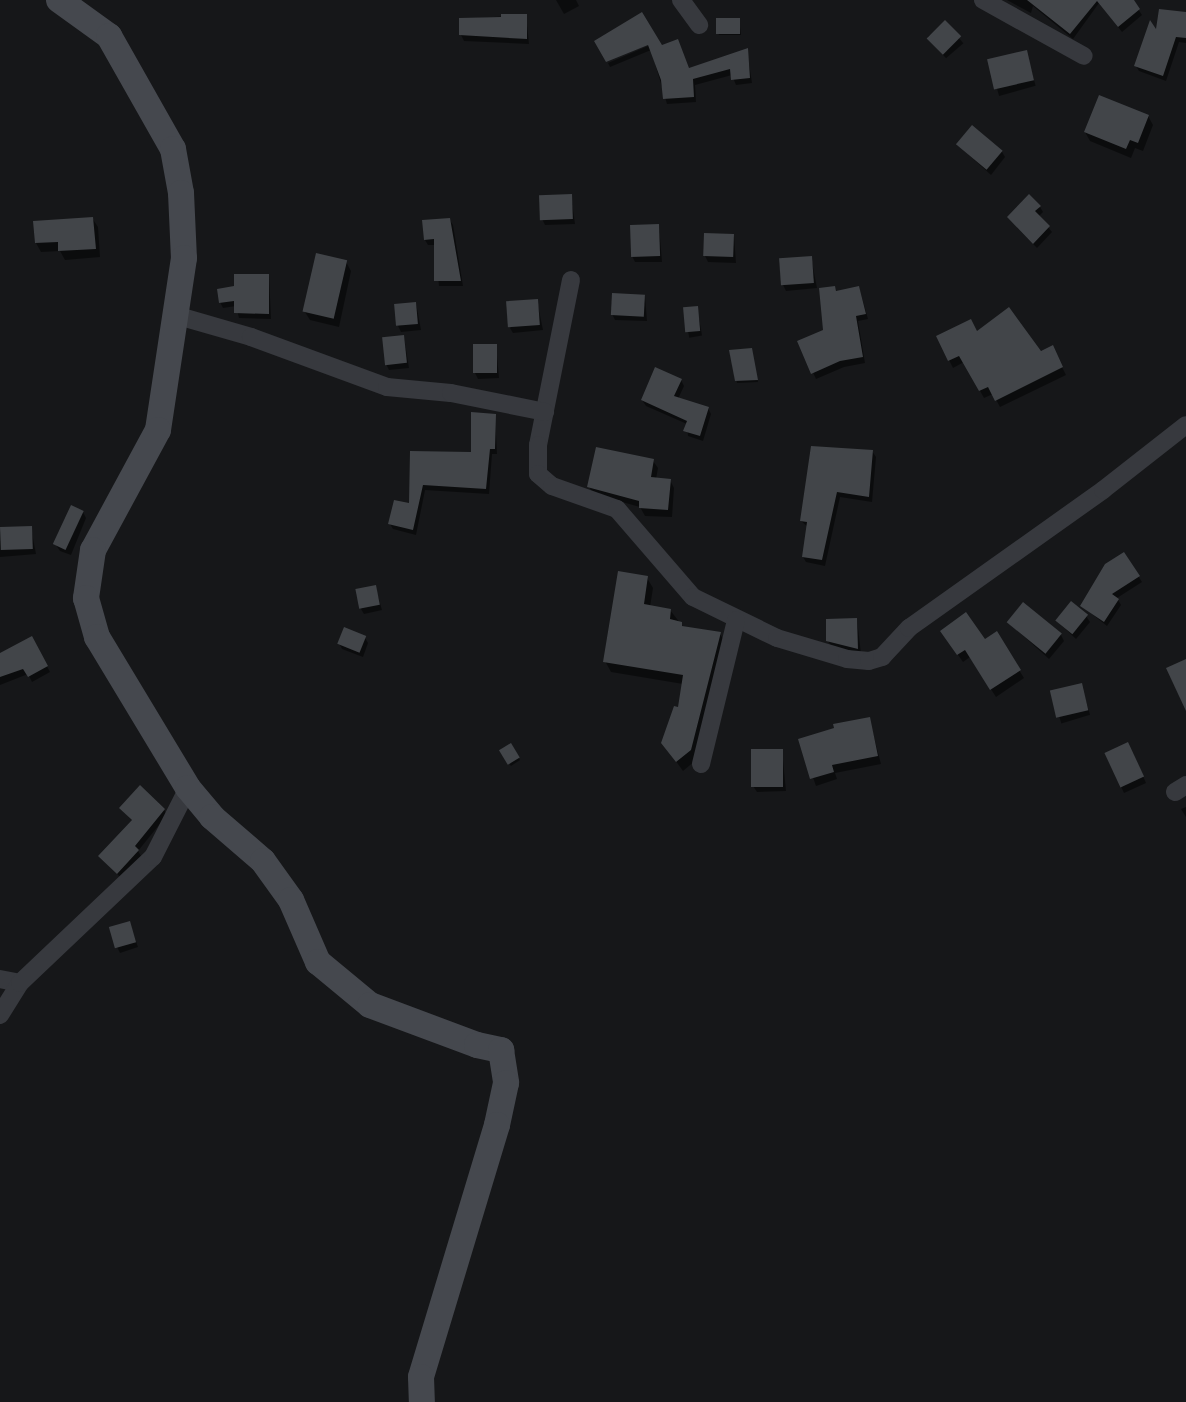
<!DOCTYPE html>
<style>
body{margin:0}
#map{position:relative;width:1186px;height:1402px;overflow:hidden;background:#161719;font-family:"Noto Sans",sans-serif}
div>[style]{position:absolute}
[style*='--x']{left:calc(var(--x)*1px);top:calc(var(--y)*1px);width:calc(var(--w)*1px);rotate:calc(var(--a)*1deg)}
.shadow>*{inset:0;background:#0007;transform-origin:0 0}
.building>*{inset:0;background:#424549;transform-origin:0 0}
.street>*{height:18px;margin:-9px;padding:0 9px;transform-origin:9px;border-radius:9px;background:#37393e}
.secondary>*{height:26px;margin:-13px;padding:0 13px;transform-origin:13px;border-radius:13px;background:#45484e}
span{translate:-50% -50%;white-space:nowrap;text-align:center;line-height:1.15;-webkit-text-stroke:6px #111214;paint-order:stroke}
</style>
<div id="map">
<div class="shadow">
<i style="clip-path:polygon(556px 0,576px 0,579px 6px,564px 14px)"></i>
<i style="clip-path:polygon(1007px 0,1132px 0,1142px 15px,1122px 32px,1099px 3px,1073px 39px,1033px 6px,1031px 13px)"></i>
<i style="clip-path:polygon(641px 14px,661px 47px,689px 69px,747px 50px,752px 83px,736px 85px,732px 75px,695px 85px,696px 102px,667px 104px,651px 50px,610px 67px,608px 63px,655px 43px)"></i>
<i style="clip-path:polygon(1186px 14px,1186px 43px,1179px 42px,1166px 81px,1139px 71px,1136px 66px,1157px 33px)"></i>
<i style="clip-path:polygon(526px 15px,529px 44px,464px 41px,461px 35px,461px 19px)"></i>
<i style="clip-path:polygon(739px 19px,741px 35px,719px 35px,718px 33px)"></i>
<i style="left:945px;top:22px;width:28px;height:23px;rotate:49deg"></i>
<i style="left:1026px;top:52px;width:35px;height:38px;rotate:74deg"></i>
<i style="clip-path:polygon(1148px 116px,1153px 125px,1143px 151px,1135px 148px,1131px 158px,1090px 141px,1085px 132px)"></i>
<i style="clip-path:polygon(958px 145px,1002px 152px,1005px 157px,991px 175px)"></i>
<i style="clip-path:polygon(571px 195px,575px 224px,545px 225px,542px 219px)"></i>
<i style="clip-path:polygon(1040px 207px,1043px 212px,1039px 216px,1052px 232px,1037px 248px,1008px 218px)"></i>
<i style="clip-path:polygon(92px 218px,98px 227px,100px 257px,65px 260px,60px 251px,41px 252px,36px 243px,35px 222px)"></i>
<i style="clip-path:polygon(449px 219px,453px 225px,463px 286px,439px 286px,435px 245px,428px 245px,425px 240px)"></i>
<i style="clip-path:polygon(659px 226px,662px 262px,635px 262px,632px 256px)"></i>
<i style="clip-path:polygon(734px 236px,736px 263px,708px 262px,705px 256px)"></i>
<i style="clip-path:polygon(811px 257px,817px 288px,786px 291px,783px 285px)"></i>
<i style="clip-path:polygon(346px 262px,351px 271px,339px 327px,310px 320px,305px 312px)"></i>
<i style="clip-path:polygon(269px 275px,271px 319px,239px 318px,236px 306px,223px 308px,220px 302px,236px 287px)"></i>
<i style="clip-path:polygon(859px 287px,868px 319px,858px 321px,865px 363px,844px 367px,816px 379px,799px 342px,824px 331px,835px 288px,837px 292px)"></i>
<i style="clip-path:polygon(645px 296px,647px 321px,615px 320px,612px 314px)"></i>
<i style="clip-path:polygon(537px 301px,543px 330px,513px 333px,510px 328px)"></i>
<i style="clip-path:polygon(416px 303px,421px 330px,401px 332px,398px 326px)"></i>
<i style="left:697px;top:307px;width:29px;height:13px;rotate:80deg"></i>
<i style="clip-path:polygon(977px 332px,1056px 355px,1066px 375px,1000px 407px,993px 394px,984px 398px,964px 362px,953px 368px,949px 360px)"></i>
<i style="clip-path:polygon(404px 337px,409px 368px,389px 370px,386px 364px)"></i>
<i style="clip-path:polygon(496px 346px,499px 378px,478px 379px,475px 373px)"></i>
<i style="clip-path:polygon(751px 350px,758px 382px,737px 383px,731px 351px)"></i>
<i style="clip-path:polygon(681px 380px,684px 386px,678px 399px,708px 408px,711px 414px,703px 441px,688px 436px,687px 424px,646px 406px,642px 400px)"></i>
<i style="clip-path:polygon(495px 415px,497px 454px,492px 454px,489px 494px,425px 490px,416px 535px,393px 529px,390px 524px,411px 505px,411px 452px,472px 454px)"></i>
<i style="clip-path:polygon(872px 451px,876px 457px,872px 502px,840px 497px,825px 566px,806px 562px,803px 557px,808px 527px,801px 521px)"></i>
<i style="clip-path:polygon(653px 461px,658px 468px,656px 479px,670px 480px,674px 488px,672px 517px,645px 516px,640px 507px,593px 494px,589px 486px)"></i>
<i style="clip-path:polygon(83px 512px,86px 518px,71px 555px,60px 551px,56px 545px)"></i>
<i style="clip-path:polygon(31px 528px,36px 554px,0 557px,0 530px)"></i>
<i style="clip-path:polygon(1124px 554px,1142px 582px,1117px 598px,1121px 605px,1107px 626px,1082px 606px)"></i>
<i style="clip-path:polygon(647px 578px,653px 588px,650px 607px,670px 610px,684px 628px,720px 634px,726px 644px,696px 760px,683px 771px,663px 743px,679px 709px,683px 684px,611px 672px,605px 661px)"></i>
<i style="clip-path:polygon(375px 587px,382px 610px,364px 614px,361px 609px)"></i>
<i style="clip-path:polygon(1086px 616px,1090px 622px,1076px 639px,1057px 621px)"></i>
<i style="clip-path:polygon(857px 619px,861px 654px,831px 646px,828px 641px)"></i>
<i style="clip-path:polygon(1009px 623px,1061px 635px,1064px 641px,1049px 659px)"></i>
<i style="clip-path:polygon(996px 633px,1024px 678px,996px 697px,970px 657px,963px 662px,947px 639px,984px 641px)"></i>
<i style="clip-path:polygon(32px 638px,50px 672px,32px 682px,28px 674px,0 685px,0 654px)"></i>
<i style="clip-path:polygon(365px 638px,368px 643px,363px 657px,342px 649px,339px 643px)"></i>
<i style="left:1081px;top:685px;width:31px;height:30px;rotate:73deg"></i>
<i style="clip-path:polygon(869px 718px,881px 764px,835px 773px,837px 779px,816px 786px,800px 740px)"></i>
<i style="left:510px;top:745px;width:18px;height:11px;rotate:56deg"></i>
<i style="clip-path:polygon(1131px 749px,1146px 783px,1124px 793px,1106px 754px)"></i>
<i style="clip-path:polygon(782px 750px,786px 791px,757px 792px,753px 786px)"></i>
<i style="clip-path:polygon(1186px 807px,1186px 817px,1181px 809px)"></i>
<i style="clip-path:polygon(121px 808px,164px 810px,167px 815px,138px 851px,141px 856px,121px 878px,100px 856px,133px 822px)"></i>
<i style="clip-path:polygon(129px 923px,138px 947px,120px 953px,117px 947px)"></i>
</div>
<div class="building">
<i style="clip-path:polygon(1027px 0,1134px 0,1140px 9px,1118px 27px,1097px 1px,1070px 34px)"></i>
<i style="clip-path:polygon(1159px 9px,1186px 12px,1186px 38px,1176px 37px,1163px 76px,1134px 66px,1150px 20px,1156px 29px)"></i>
<i style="clip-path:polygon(642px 12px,662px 45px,678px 39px,689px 68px,748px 48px,750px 78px,731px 80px,730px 69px,693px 79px,694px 97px,663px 99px,661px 80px,648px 45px,606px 62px,594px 41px)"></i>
<i style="clip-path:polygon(501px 14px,527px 14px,527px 39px,459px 35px,459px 18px,501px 17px)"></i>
<i style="left:716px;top:18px;width:24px;height:16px"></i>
<i style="left:945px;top:20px;width:23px;height:26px;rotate:45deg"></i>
<i style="left:1027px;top:50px;width:31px;height:41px;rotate:77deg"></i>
<i style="clip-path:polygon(1099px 95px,1149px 115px,1138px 143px,1130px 140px,1126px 149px,1084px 132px)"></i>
<i style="left:972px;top:125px;width:40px;height:25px;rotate:40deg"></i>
<i style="left:572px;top:194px;width:25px;height:33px;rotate:88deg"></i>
<i style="clip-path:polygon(1029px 194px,1041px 206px,1035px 211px,1050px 226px,1033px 244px,1007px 217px)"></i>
<i style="clip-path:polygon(93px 217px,96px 249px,58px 251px,58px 242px,35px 243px,33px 221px)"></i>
<i style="clip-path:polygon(450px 218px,461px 281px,434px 281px,434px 239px,424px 240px,422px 220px)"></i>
<i style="left:659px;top:224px;width:32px;height:29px;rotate:88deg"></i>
<i style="left:704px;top:233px;width:30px;height:23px;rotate:2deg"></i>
<i style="left:316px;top:253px;width:32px;height:60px;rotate:13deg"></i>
<i style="left:812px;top:256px;width:27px;height:33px;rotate:86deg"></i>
<i style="clip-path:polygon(234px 274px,269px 274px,269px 314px,234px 313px,234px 301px,219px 303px,217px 289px,234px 286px)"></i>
<i style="clip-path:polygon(835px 286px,836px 291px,859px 286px,866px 314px,856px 316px,863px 357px,840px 361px,811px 374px,797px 341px,823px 330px,819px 288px)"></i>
<i style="left:612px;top:293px;width:33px;height:22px;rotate:3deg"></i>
<i style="left:538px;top:299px;width:26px;height:32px;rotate:86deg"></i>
<i style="left:416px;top:302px;width:22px;height:22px;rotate:85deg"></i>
<i style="left:698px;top:306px;width:25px;height:15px;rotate:85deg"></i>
<i style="clip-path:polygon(1009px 307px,1041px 351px,1053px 345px,1063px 367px,995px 401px,988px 387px,979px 391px,959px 356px,948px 361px,936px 336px,971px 319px,977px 331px)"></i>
<i style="left:404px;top:335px;width:28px;height:22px;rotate:84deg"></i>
<i style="left:473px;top:344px;width:24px;height:29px"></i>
<i style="clip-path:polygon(752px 348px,758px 380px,735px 381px,729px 350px)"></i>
<i style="clip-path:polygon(655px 367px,682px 379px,674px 396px,709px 407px,700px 436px,683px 431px,687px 421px,641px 400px)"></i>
<i style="clip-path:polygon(471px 412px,496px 414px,495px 449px,490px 449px,486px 489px,423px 485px,413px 530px,388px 524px,394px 500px,409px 503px,410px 451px,471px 452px)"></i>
<i style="clip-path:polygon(811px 446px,873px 450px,869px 497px,837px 492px,822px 560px,802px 557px,807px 522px,800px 521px)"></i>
<i style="clip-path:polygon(596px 447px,654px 459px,651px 477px,671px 479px,668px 510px,639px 508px,639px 501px,587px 487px)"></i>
<i style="left:71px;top:505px;width:14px;height:43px;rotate:25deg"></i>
<i style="left:32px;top:526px;width:23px;height:32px;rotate:88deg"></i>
<i style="clip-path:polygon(1124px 552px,1140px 576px,1112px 594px,1119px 599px,1104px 622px,1080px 606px,1105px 564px)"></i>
<i style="clip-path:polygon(618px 571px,648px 576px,644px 604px,671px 609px,670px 619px,682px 622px,682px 626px,721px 632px,691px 750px,676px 762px,661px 743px,674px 706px,678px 707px,683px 675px,603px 662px)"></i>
<i style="left:376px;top:585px;width:20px;height:21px;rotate:79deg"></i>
<i style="left:1071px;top:601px;width:22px;height:25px;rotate:39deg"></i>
<i style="left:1023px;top:602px;width:50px;height:26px;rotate:39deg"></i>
<i style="clip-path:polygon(966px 612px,985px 639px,997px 631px,1021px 670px,990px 690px,965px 650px,957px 655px,940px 631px)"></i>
<i style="clip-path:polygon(857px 618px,858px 649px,826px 641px,826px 619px)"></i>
<i style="left:344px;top:627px;width:24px;height:18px;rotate:22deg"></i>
<i style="clip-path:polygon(32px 636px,48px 666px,28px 677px,23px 669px,0 677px,0 653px)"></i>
<i style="clip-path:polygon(1186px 659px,1186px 711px,1166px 668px)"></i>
<i style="left:1082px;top:683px;width:28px;height:33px;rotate:77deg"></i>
<i style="clip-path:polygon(870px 717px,878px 756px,832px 765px,834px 772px,810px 779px,798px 739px,834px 728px,833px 724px)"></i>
<i style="left:1128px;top:742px;width:38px;height:26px;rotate:65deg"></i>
<i style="left:511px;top:743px;width:17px;height:14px;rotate:59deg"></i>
<i style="left:751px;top:749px;width:32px;height:38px"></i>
<i style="clip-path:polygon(140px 785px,165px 809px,135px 846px,139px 850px,117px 874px,98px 856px,132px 820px,119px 808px)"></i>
<i style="left:130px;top:921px;width:22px;height:22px;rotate:74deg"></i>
</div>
<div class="street">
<i style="--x:681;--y:0;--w:31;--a:54"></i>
<i style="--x:983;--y:0;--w:115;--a:29"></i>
<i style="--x:571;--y:280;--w:168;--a:101.3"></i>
<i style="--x:538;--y:445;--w:29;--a:90"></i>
<i style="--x:538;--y:474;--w:18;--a:41"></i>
<i style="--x:552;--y:486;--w:69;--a:19.5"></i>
<i style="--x:617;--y:509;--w:116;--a:49.2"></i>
<i style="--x:693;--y:597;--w:93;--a:26"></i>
<i style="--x:777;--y:638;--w:73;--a:16.7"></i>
<i style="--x:847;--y:659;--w:22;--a:5"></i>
<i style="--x:869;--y:661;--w:14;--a:-17"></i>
<i style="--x:882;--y:657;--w:40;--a:-47"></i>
<i style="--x:909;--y:628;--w:238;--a:-35.4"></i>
<i style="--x:1103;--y:490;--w:105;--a:-38.1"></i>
<i style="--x:175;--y:315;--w:79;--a:16.1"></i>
<i style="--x:251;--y:337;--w:145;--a:20.2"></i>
<i style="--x:387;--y:387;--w:64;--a:5.4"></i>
<i style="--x:451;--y:393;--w:96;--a:11.4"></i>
<i style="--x:701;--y:764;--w:148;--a:-76.3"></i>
<i style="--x:1175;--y:792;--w:13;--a:-32"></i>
<i style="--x:0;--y:979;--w:20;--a:11"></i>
<i style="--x:0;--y:1015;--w:38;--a:-58"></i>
<i style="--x:20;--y:983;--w:183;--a:-43.5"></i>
<i style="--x:153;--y:857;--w:77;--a:-63.1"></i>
</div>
<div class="secondary">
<i style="--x:59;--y:0;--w:62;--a:35.8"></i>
<i style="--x:109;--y:36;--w:130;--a:60.5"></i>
<i style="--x:173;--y:149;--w:45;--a:79.7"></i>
<i style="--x:181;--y:193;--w:65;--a:87.4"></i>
<i style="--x:184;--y:258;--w:174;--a:98.6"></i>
<i style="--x:158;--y:430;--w:136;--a:118.4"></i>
<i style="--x:93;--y:550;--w:49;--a:98.3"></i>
<i style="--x:86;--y:598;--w:41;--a:74.2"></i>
<i style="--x:97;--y:637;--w:176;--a:58.9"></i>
<i style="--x:188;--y:788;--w:38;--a:50"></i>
<i style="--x:212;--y:817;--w:67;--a:40.8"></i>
<i style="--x:263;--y:861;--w:48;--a:54.3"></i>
<i style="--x:291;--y:900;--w:68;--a:66.5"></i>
<i style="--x:318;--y:962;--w:67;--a:39.6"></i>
<i style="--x:370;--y:1005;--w:114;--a:20.5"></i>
<i style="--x:477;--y:1045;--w:25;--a:12"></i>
<i style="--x:501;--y:1050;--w:33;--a:81"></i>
<i style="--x:506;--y:1083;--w:43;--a:102.1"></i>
<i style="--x:497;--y:1125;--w:263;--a:106.8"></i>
<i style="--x:421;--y:1377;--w:25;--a:88"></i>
</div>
</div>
